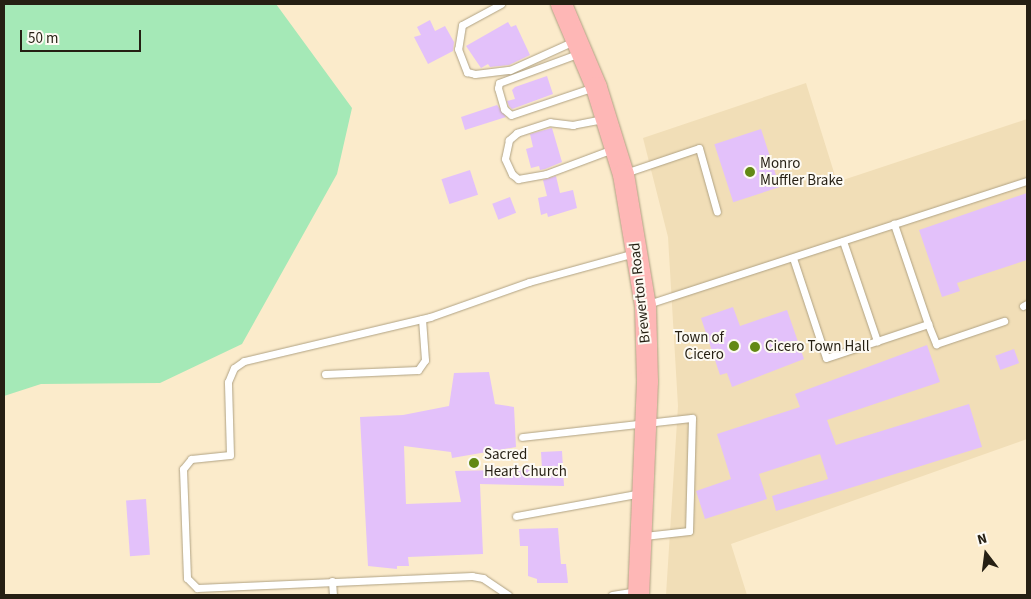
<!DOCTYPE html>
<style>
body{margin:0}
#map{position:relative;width:1031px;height:599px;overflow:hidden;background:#fbebcb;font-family:"Source Sans 3",sans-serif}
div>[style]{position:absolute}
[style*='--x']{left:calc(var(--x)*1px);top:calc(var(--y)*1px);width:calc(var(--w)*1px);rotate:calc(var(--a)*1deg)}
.built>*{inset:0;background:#f1deb7}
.green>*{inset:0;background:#a5e9b7}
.building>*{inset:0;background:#e3c1fa;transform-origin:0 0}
.roads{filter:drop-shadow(0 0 1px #b0a283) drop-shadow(0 0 1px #b0a283)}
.lane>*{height:7px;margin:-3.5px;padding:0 3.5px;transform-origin:3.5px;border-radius:3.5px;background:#fff}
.primary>*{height:21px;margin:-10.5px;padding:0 10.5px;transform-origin:10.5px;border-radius:10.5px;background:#feb7b6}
.dots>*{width:14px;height:14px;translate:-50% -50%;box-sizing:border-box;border:2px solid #fdfaf3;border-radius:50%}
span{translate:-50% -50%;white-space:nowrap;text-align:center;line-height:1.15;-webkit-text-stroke:4px #fdfaf3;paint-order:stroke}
.poi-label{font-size:15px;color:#251f13}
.left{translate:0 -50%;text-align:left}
.right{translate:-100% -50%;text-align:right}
.street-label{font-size:15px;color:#251f13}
.frame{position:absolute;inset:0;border:5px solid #251f13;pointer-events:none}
.north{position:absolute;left:961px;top:529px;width:50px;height:50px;-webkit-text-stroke:4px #fdfaf3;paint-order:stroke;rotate:345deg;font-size:14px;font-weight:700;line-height:20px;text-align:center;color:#251f13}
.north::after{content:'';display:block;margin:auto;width:18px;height:22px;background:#251f13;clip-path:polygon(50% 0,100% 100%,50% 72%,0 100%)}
.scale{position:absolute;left:20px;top:30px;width:121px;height:22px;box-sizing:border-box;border:2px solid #251f13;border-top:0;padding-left:6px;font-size:15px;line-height:18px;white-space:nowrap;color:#251f13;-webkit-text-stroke:4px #fdfaf3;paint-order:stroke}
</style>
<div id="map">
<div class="built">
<i style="clip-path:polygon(806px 83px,837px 182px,1027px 119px,1027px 439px,731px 544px,747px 595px,666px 595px,678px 406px,668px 237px,643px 138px)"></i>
</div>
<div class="green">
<i style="clip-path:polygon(4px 4px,276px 4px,352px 108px,337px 174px,242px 344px,160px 383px,41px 384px,4px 396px)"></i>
</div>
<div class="building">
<i style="clip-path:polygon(430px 20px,435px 31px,445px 26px,454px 42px,453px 51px,428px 64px,414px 37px,421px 35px,417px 27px)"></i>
<i style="clip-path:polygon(508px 22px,511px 27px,516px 25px,530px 55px,509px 65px,490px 67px,488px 64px,481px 68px,466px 46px)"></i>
<i style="clip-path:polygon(547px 76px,553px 94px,512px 109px,509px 106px,507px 101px,515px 99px,512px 90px,515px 87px)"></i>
<i style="clip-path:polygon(497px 105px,506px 117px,465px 130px,461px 117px)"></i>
<i style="clip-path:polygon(552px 128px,562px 162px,545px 169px,540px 170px,539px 166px,531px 168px,526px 149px,533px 147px,530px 134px)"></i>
<i style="left:761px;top:129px;width:61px;height:49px;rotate:72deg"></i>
<i style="left:470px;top:170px;width:26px;height:30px;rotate:72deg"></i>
<i style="clip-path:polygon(556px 176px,560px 193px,573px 190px,577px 208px,548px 217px,547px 213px,541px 215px,538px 198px,547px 196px,543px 180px)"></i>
<i style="clip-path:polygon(1027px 193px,1027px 260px,957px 283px,960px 291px,942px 297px,919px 230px)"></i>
<i style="left:510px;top:197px;width:17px;height:19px;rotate:69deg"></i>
<i style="clip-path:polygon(733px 307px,740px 326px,787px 310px,804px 359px,732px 387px,727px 373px,720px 375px,701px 318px)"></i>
<i style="clip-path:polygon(927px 345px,940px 382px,827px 420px,836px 445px,969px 404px,982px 447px,776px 511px,772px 496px,828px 479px,820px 454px,759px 474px,767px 499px,705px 519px,696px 491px,731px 479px,717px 434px,800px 407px,795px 394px)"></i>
<i style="left:1014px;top:349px;width:15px;height:20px;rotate:70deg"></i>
<i style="clip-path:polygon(489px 372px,495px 404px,514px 407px,516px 447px,452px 458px,451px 452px,404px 446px,406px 504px,461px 502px,455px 471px,542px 469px,541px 452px,562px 451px,564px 486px,480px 484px,483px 554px,408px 557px,409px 566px,397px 566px,397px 569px,368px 566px,360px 417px,403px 415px,449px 406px,454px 373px)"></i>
<i style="left:146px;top:499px;width:56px;height:20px;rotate:86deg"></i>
<i style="clip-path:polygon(558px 528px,561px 564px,566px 564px,568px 583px,537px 583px,537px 579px,528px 576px,528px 546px,520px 546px,519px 529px)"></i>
</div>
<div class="roads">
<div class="lane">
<i style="--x:501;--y:4;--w:44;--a:151.7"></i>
<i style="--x:462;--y:25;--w:24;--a:99"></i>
<i style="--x:458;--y:49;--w:25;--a:69"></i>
<i style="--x:467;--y:72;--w:8;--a:14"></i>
<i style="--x:475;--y:74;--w:35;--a:-7"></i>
<i style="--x:510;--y:70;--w:70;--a:-24.4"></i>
<i style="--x:580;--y:53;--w:86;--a:159.7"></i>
<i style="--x:499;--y:83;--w:5;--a:101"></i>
<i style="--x:498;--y:88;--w:22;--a:74"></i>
<i style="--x:504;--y:109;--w:9;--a:41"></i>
<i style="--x:511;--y:115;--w:88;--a:-18.6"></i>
<i style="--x:603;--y:119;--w:31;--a:169"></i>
<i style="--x:573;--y:125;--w:23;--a:-173"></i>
<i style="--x:550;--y:122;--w:35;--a:162"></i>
<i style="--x:517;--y:133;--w:11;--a:139"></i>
<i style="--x:509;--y:140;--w:19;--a:102"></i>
<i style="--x:505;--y:159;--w:17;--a:65"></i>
<i style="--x:512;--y:174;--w:8;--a:40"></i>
<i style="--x:518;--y:179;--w:28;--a:-10"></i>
<i style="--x:546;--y:174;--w:72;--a:-20.5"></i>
<i style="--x:625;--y:173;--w:78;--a:-18.7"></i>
<i style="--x:699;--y:148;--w:66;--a:74.3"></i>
<i style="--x:843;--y:241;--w:106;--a:71.2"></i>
<i style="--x:793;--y:258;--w:105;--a:71.7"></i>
<i style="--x:826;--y:358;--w:108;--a:-18.4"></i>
<i style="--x:928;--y:324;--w:106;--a:-108.8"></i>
<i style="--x:648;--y:304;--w:398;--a:-18"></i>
<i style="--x:1023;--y:306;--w:4;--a:-27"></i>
<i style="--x:928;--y:324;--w:22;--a:68"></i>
<i style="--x:936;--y:344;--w:72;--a:-18.7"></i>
<i style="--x:325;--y:374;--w:93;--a:-2.5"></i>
<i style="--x:418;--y:370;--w:12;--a:-55"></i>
<i style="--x:425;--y:360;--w:41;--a:-94.2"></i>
<i style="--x:522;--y:437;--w:171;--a:-6.4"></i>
<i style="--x:692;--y:418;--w:113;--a:91.5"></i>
<i style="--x:689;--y:531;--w:45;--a:173.7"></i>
<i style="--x:516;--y:516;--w:127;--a:-10.4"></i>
<i style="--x:332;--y:581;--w:14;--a:86"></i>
<i style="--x:508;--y:595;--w:30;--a:-146"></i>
<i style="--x:483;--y:578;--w:11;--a:-170"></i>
<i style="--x:472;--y:576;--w:275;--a:177.5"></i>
<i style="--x:197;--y:588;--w:14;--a:-135"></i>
<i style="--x:187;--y:578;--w:109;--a:-92.1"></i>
<i style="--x:183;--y:469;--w:13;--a:-51"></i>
<i style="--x:191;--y:459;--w:39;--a:-6"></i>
<i style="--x:230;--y:455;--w:73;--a:-91.6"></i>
<i style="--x:228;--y:382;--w:15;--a:-67"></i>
<i style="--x:234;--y:368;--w:12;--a:-35"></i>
<i style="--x:244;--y:361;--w:191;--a:-13.3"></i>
<i style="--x:430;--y:317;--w:105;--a:-19.5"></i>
<i style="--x:529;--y:282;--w:109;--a:-15.4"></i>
<i style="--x:612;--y:595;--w:24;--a:-9"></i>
</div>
<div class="primary">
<i style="--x:561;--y:4;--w:90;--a:67.1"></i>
<i style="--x:596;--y:87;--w:91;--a:72.8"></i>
<i style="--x:623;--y:174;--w:133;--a:80.5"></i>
<i style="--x:645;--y:305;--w:76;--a:88.5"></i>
<i style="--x:647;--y:381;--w:214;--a:92.4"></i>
</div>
</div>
<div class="dots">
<i style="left:750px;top:172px;background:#628914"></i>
<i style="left:734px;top:346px;background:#628914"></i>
<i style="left:755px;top:347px;background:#628914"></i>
<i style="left:474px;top:463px;background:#628914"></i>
</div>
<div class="poi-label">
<span class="left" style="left:760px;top:172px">Monro<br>Muffler Brake</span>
<span class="right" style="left:724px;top:346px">Town of<br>Cicero</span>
<span class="left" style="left:765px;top:347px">Cicero Town Hall</span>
<span class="left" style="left:484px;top:463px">Sacred<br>Heart Church</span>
</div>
<div class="street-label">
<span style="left:640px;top:293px;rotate:-96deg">Brewerton Road</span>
</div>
<div class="frame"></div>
<div class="north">N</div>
<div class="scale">50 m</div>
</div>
